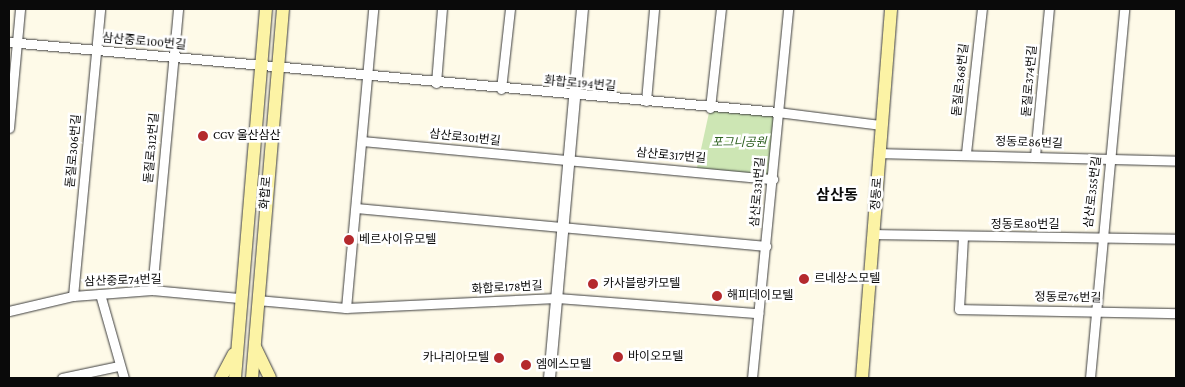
<!DOCTYPE html>
<meta charset="utf-8">
<style>
body{margin:0}
#map{position:relative;width:1185px;height:387px;overflow:hidden;background:#fefae8;font-family:"Crimson Pro","Noto Sans KR",serif}
div>[style]{position:absolute}
[style*='--x']{left:calc(var(--x)*1px);top:calc(var(--y)*1px);width:calc(var(--w)*1px);rotate:calc(var(--a)*1deg)}
.green>*{inset:0;background:#cde6b4}
.roads{filter:drop-shadow(0 0 1px #3d3d3d) drop-shadow(0 0 1px #3d3d3d)}
.minor>*{height:9px;margin:-4.5px;padding:0 4.5px;transform-origin:4.5px;border-radius:4.5px;background:#fff}
.tertiary>*{height:11px;margin:-5.5px;padding:0 5.5px;transform-origin:5.5px;border-radius:5.5px;background:#fff}
.secondary>*{height:12px;margin:-6px;padding:0 6px;transform-origin:6px;border-radius:6px;background:#fcf3a5}
.dots>*{width:14px;height:14px;translate:-50% -50%;box-sizing:border-box;border:2px solid #fff;border-radius:50%}
span{translate:-50% -50%;white-space:nowrap;text-align:center;line-height:1.15;-webkit-text-stroke:5px #fff;paint-order:stroke}
.street-label{font-size:12px;color:#0a0a0a}
.poi-label{font-size:12px;color:#0a0a0a}
.left{translate:0 -50%;text-align:left}
.right{translate:-100% -50%;text-align:right}
.park-label{font-size:12px;color:#2b5e1e;font-style:italic}
.quarter-label{font-size:15px;color:#0a0a0a;font-weight:700}
.frame{position:absolute;inset:0;border:10px solid #0a0a0a;pointer-events:none}
</style>
<div id="map">
<div class="green">
<i style="clip-path:polygon(710px 108px,778px 112px,773px 179px,696px 172px)"></i>
</div>
<div class="roads">
<div class="minor">
<i style="--x:9;--y:42;--w:772;--a:5.2"></i>
<i style="--x:778;--y:112;--w:104;--a:7.2"></i>
<i style="--x:436;--y:83;--w:74;--a:-85.4"></i>
<i style="--x:501;--y:89;--w:81;--a:-83.6"></i>
<i style="--x:646;--y:101;--w:92;--a:-85"></i>
<i style="--x:710;--y:108;--w:100;--a:-83.7"></i>
<i style="--x:9;--y:128;--w:120;--a:-84.7"></i>
<i style="--x:362;--y:141;--w:413;--a:5.3"></i>
<i style="--x:880;--y:153;--w:296;--a:1.5"></i>
<i style="--x:966;--y:153;--w:145;--a:-83.7"></i>
<i style="--x:1035;--y:156;--w:148;--a:-84.6"></i>
<i style="--x:356;--y:208;--w:412;--a:5.3"></i>
<i style="--x:874;--y:234;--w:302;--a:0.9"></i>
<i style="--x:963;--y:237;--w:72;--a:93.2"></i>
<i style="--x:959;--y:309;--w:217;--a:1.1"></i>
<i style="--x:152;--y:290;--w:282;--a:-84.7"></i>
<i style="--x:100;--y:294;--w:87;--a:74.1"></i>
<i style="--x:73;--y:296;--w:288;--a:-84.6"></i>
<i style="--x:257;--y:300;--w:89;--a:5.1"></i>
<i style="--x:346;--y:308;--w:211;--a:-2.7"></i>
<i style="--x:557;--y:298;--w:202;--a:4.3"></i>
<i style="--x:346;--y:308;--w:300;--a:-84.8"></i>
<i style="--x:9;--y:311;--w:66;--a:-13.2"></i>
<i style="--x:73;--y:296;--w:79;--a:-4.3"></i>
<i style="--x:152;--y:290;--w:87;--a:5.3"></i>
<i style="--x:62;--y:378;--w:57;--a:-12.1"></i>
<i style="--x:752;--y:378;--w:371;--a:-84.4"></i>
<i style="--x:1090;--y:378;--w:371;--a:-84.7"></i>
</div>
<div class="tertiary">
<i style="--x:549;--y:378;--w:370;--a:-84.9"></i>
</div>
<div class="secondary">
<i style="--x:255;--y:347;--w:34;--a:64"></i>
<i style="--x:221;--y:378;--w:27;--a:-62"></i>
<i style="--x:235;--y:378;--w:370;--a:-85.2"></i>
<i style="--x:252;--y:378;--w:370;--a:-85.2"></i>
<i style="--x:862;--y:378;--w:370;--a:-85.5"></i>
</div>
</div>
<div class="dots">
<i style="left:203px;top:136px;background:#b4292d"></i>
<i style="left:349px;top:240px;background:#b4292d"></i>
<i style="left:804px;top:279px;background:#b4292d"></i>
<i style="left:593px;top:284px;background:#b4292d"></i>
<i style="left:717px;top:296px;background:#b4292d"></i>
<i style="left:618px;top:357px;background:#b4292d"></i>
<i style="left:499px;top:358px;background:#b4292d"></i>
<i style="left:526px;top:365px;background:#b4292d"></i>
</div>
<div class="street-label">
<span style="left:144px;top:42px;rotate:5deg">삼산중로100번길</span>
<span style="left:961px;top:80px;rotate:-84deg">돋질로368번길</span>
<span style="left:1030px;top:81px;rotate:-85deg">돋질로374번길</span>
<span style="left:580px;top:84px;rotate:5deg">화합로194번길</span>
<span style="left:465px;top:138px;rotate:6deg">삼산로301번길</span>
<span style="left:1029px;top:143px;rotate:2deg">정동로86번길</span>
<span style="left:152px;top:148px;rotate:-85deg">돋질로312번길</span>
<span style="left:74px;top:151px;rotate:-85deg">돋질로306번길</span>
<span style="left:671px;top:156px;rotate:5deg">삼산로317번길</span>
<span style="left:758px;top:192px;rotate:-85deg">삼산로331번길</span>
<span style="left:1093px;top:192px;rotate:-83deg">삼산로355번길</span>
<span style="left:266px;top:193px;rotate:-85deg">화합로</span>
<span style="left:877px;top:194px;rotate:-86deg">정동로</span>
<span style="left:1025px;top:225px">정동로80번길</span>
<span style="left:123px;top:281px;rotate:-2deg">삼산중로74번길</span>
<span style="left:507px;top:288px;rotate:-3deg">화합로178번길</span>
<span style="left:1068px;top:298px;rotate:1deg">정동로76번길</span>
</div>
<div class="poi-label">
<span class="left" style="left:213px;top:136px">CGV 울산삼산</span>
<span class="left" style="left:359px;top:240px">베르사이유모텔</span>
<span class="left" style="left:814px;top:279px">르네상스모텔</span>
<span class="left" style="left:603px;top:284px">카사블랑카모텔</span>
<span class="left" style="left:727px;top:296px">해피데이모텔</span>
<span class="left" style="left:628px;top:357px">바이오모텔</span>
<span class="right" style="left:489px;top:358px">카나리아모텔</span>
<span class="left" style="left:536px;top:365px">엠에스모텔</span>
</div>
<div class="park-label">
<span style="left:739px;top:143px">포그니공원</span>
</div>
<div class="quarter-label">
<span style="left:837px;top:196px">삼산동</span>
</div>
<div class="frame"></div>
</div>
